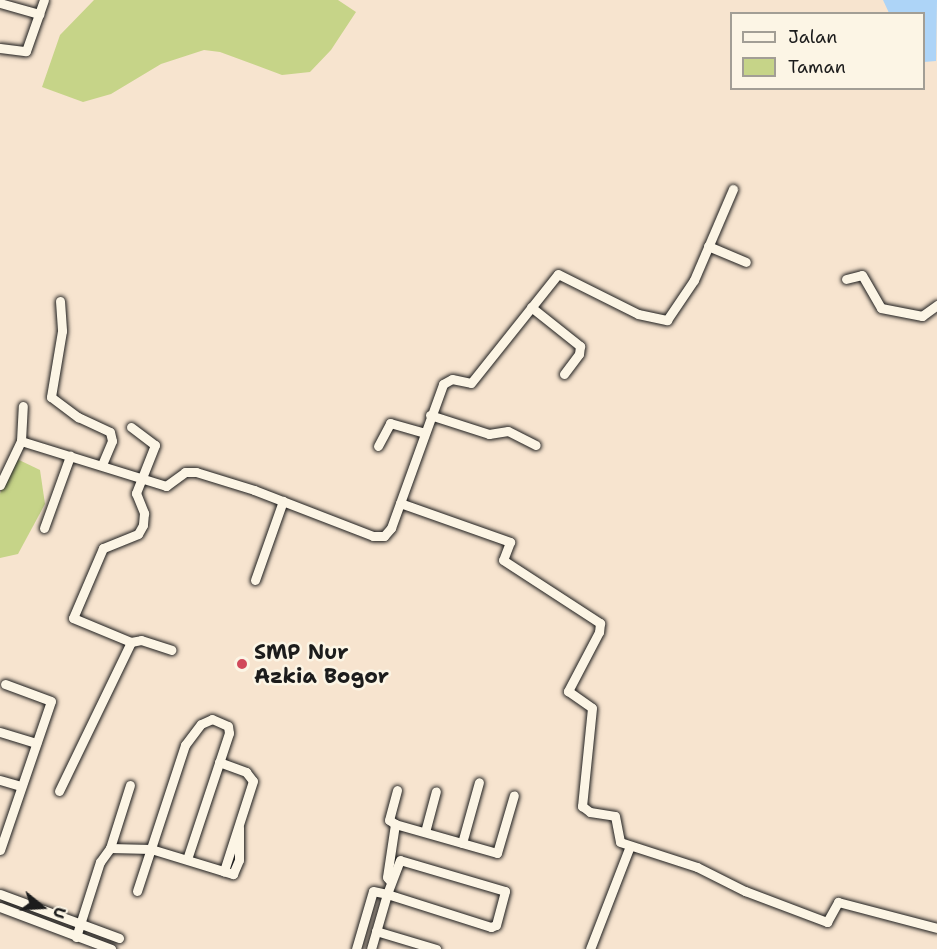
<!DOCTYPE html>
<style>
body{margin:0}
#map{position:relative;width:937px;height:949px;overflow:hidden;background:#f7e4cf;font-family:"Shantell Sans",sans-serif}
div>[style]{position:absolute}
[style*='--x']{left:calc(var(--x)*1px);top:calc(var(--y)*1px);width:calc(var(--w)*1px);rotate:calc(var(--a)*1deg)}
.green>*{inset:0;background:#c6d488}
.water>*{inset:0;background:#add4f7}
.roads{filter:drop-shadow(0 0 2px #1c1c1c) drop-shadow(0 0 2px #1c1c1c)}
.street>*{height:9px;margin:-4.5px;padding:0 4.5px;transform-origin:4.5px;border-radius:4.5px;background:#fcf5e5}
.dots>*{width:16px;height:16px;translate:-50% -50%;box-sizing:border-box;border:3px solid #fcf5e5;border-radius:50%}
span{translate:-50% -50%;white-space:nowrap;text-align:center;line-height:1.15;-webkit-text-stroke:5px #fcf5e5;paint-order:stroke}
.poi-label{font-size:21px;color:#1c1c1c;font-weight:700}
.left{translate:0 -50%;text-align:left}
.legend{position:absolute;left:730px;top:12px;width:195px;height:78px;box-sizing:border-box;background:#fcf5e5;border:2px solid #a29e95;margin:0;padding:8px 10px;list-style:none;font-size:18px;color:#1c1c1c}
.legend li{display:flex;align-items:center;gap:12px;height:30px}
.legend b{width:30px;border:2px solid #a29e95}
.north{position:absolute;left:12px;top:877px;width:60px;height:60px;-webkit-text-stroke:4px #fcf5e5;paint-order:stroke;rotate:108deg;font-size:16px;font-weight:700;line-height:24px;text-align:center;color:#1c1c1c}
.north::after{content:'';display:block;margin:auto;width:21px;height:27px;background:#1c1c1c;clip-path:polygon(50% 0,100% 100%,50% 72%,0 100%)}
</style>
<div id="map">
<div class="green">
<i style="clip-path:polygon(94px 0,338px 0,356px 12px,331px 50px,310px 72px,282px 75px,220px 52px,204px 50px,161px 64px,111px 94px,83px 102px,42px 87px,60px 35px)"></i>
<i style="clip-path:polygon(17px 459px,40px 470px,45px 504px,18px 554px,0 558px,0 494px,7px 469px)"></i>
</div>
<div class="water">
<i style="clip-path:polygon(883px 0,937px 0,936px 61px,924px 62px,924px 14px,889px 13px)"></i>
</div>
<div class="roads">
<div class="street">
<i style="--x:0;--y:3;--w:41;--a:15.8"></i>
<i style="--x:0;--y:48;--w:26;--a:7"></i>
<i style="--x:26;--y:51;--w:54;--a:-70.6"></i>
<i style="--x:708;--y:246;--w:41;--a:22.8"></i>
<i style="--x:846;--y:279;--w:16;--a:-14"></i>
<i style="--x:862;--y:275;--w:38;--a:60"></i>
<i style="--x:881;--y:308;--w:42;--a:11"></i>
<i style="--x:922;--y:316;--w:19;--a:-36"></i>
<i style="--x:60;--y:301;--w:30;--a:86"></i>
<i style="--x:62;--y:331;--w:67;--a:99.5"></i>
<i style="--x:51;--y:397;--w:34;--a:37"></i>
<i style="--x:78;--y:417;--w:35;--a:25"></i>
<i style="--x:110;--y:432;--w:9;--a:77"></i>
<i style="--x:112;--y:441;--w:26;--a:113"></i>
<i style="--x:531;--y:307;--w:63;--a:38.5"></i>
<i style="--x:580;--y:346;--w:8;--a:97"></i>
<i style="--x:579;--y:354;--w:25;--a:127"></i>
<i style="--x:430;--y:415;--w:62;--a:17.9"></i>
<i style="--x:489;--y:434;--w:19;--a:-9"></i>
<i style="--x:508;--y:431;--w:31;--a:27"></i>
<i style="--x:131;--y:427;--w:30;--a:37"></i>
<i style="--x:155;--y:445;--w:52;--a:111.6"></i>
<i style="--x:136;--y:493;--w:22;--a:68"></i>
<i style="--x:144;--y:513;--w:12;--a:95"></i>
<i style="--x:143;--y:525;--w:10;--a:119"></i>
<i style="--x:138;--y:534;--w:38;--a:158"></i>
<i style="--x:103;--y:548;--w:76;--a:113.2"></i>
<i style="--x:73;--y:618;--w:63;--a:22.5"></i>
<i style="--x:131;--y:642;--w:10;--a:-11"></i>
<i style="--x:141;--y:640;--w:32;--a:18"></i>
<i style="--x:21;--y:441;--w:35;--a:-87"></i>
<i style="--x:378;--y:446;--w:26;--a:-62"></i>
<i style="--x:390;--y:423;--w:35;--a:16"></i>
<i style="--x:0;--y:485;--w:49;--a:-64.5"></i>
<i style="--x:21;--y:441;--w:152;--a:17.2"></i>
<i style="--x:166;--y:486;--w:24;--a:-36"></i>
<i style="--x:185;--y:472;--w:11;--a:0"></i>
<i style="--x:196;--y:472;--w:61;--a:17.2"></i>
<i style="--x:254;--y:490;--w:128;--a:21.1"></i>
<i style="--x:373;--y:536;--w:11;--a:0"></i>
<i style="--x:384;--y:536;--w:11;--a:-49"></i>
<i style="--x:391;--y:528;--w:153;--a:-70.1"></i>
<i style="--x:443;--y:384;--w:10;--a:-29"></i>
<i style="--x:452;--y:379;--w:19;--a:12"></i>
<i style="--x:471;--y:383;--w:139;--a:-51.4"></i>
<i style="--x:558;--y:274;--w:89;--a:26.6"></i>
<i style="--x:638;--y:314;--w:30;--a:12"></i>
<i style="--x:667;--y:320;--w:48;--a:-56"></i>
<i style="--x:694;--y:280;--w:99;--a:-66.8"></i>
<i style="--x:400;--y:503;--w:117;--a:19.5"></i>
<i style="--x:510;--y:542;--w:19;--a:111"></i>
<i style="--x:503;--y:560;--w:116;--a:33"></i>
<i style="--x:600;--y:623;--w:9;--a:96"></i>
<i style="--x:599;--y:632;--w:67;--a:117.7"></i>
<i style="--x:568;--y:691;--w:29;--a:35"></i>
<i style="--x:592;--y:708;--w:99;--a:95.8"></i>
<i style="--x:582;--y:806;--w:10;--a:37"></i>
<i style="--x:590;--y:812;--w:25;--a:9"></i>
<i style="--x:615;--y:816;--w:26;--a:79"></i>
<i style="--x:620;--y:842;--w:81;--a:18"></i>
<i style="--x:697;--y:867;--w:54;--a:26.6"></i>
<i style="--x:745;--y:891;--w:88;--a:20.7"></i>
<i style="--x:827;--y:922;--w:23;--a:-61"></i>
<i style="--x:838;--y:902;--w:102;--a:14.7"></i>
<i style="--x:44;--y:528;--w:77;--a:-70.1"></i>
<i style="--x:255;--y:580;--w:84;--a:-70.5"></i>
<i style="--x:0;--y:732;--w:38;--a:17"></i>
<i style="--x:219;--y:762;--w:29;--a:20"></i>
<i style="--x:246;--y:772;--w:11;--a:52"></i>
<i style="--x:253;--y:781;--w:95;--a:107.9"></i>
<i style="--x:0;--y:780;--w:22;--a:16"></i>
<i style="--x:59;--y:791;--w:165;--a:-64.2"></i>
<i style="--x:395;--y:824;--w:106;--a:15.9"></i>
<i style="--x:497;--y:853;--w:60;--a:-73.7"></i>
<i style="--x:425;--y:832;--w:42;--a:-75"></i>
<i style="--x:462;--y:843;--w:63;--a:-74.4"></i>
<i style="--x:110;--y:848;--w:66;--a:-72.4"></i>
<i style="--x:0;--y:850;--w:157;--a:-71.1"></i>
<i style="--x:51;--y:701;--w:49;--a:-159.7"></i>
<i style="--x:391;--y:882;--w:6;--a:-129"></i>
<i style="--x:387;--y:877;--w:54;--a:-81.4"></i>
<i style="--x:395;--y:824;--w:7;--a:-146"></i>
<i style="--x:389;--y:820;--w:31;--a:-75"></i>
<i style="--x:137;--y:891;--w:154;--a:-71.8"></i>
<i style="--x:185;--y:745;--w:26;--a:-53"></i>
<i style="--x:201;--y:724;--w:12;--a:-24"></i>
<i style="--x:212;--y:719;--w:17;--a:24"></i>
<i style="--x:228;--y:726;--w:7;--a:82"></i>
<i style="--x:229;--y:733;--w:133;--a:108.4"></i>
<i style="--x:0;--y:894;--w:127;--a:20.3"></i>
<i style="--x:0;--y:907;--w:119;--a:20.7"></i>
<i style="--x:376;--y:931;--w:63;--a:16.7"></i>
<i style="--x:76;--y:937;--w:79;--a:-72.3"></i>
<i style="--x:100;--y:862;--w:17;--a:-54"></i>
<i style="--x:110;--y:848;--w:41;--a:1.4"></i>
<i style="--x:151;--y:849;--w:86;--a:17"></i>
<i style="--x:233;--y:874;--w:15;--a:-67"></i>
<i style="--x:239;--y:860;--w:33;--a:-90"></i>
<i style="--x:356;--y:949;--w:60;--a:-73.7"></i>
<i style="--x:373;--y:891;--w:14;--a:12"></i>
<i style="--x:387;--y:894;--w:109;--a:17.6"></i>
<i style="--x:491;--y:927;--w:5;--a:-22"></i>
<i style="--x:496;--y:925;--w:35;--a:-75"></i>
<i style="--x:505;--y:891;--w:109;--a:-163.6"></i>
<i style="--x:400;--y:860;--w:36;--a:111"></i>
<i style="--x:387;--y:894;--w:57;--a:106.2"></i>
<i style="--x:590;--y:949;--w:110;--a:-68.8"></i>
</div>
</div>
<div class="dots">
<i style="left:242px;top:664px;background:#d1495b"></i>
</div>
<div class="poi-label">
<span class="left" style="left:254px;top:664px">SMP Nur<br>Azkia Bogor</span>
</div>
<ul class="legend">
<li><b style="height:8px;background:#fcf5e5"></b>Jalan</li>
<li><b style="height:16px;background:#c6d488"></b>Taman</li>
</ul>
<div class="north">U</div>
</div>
